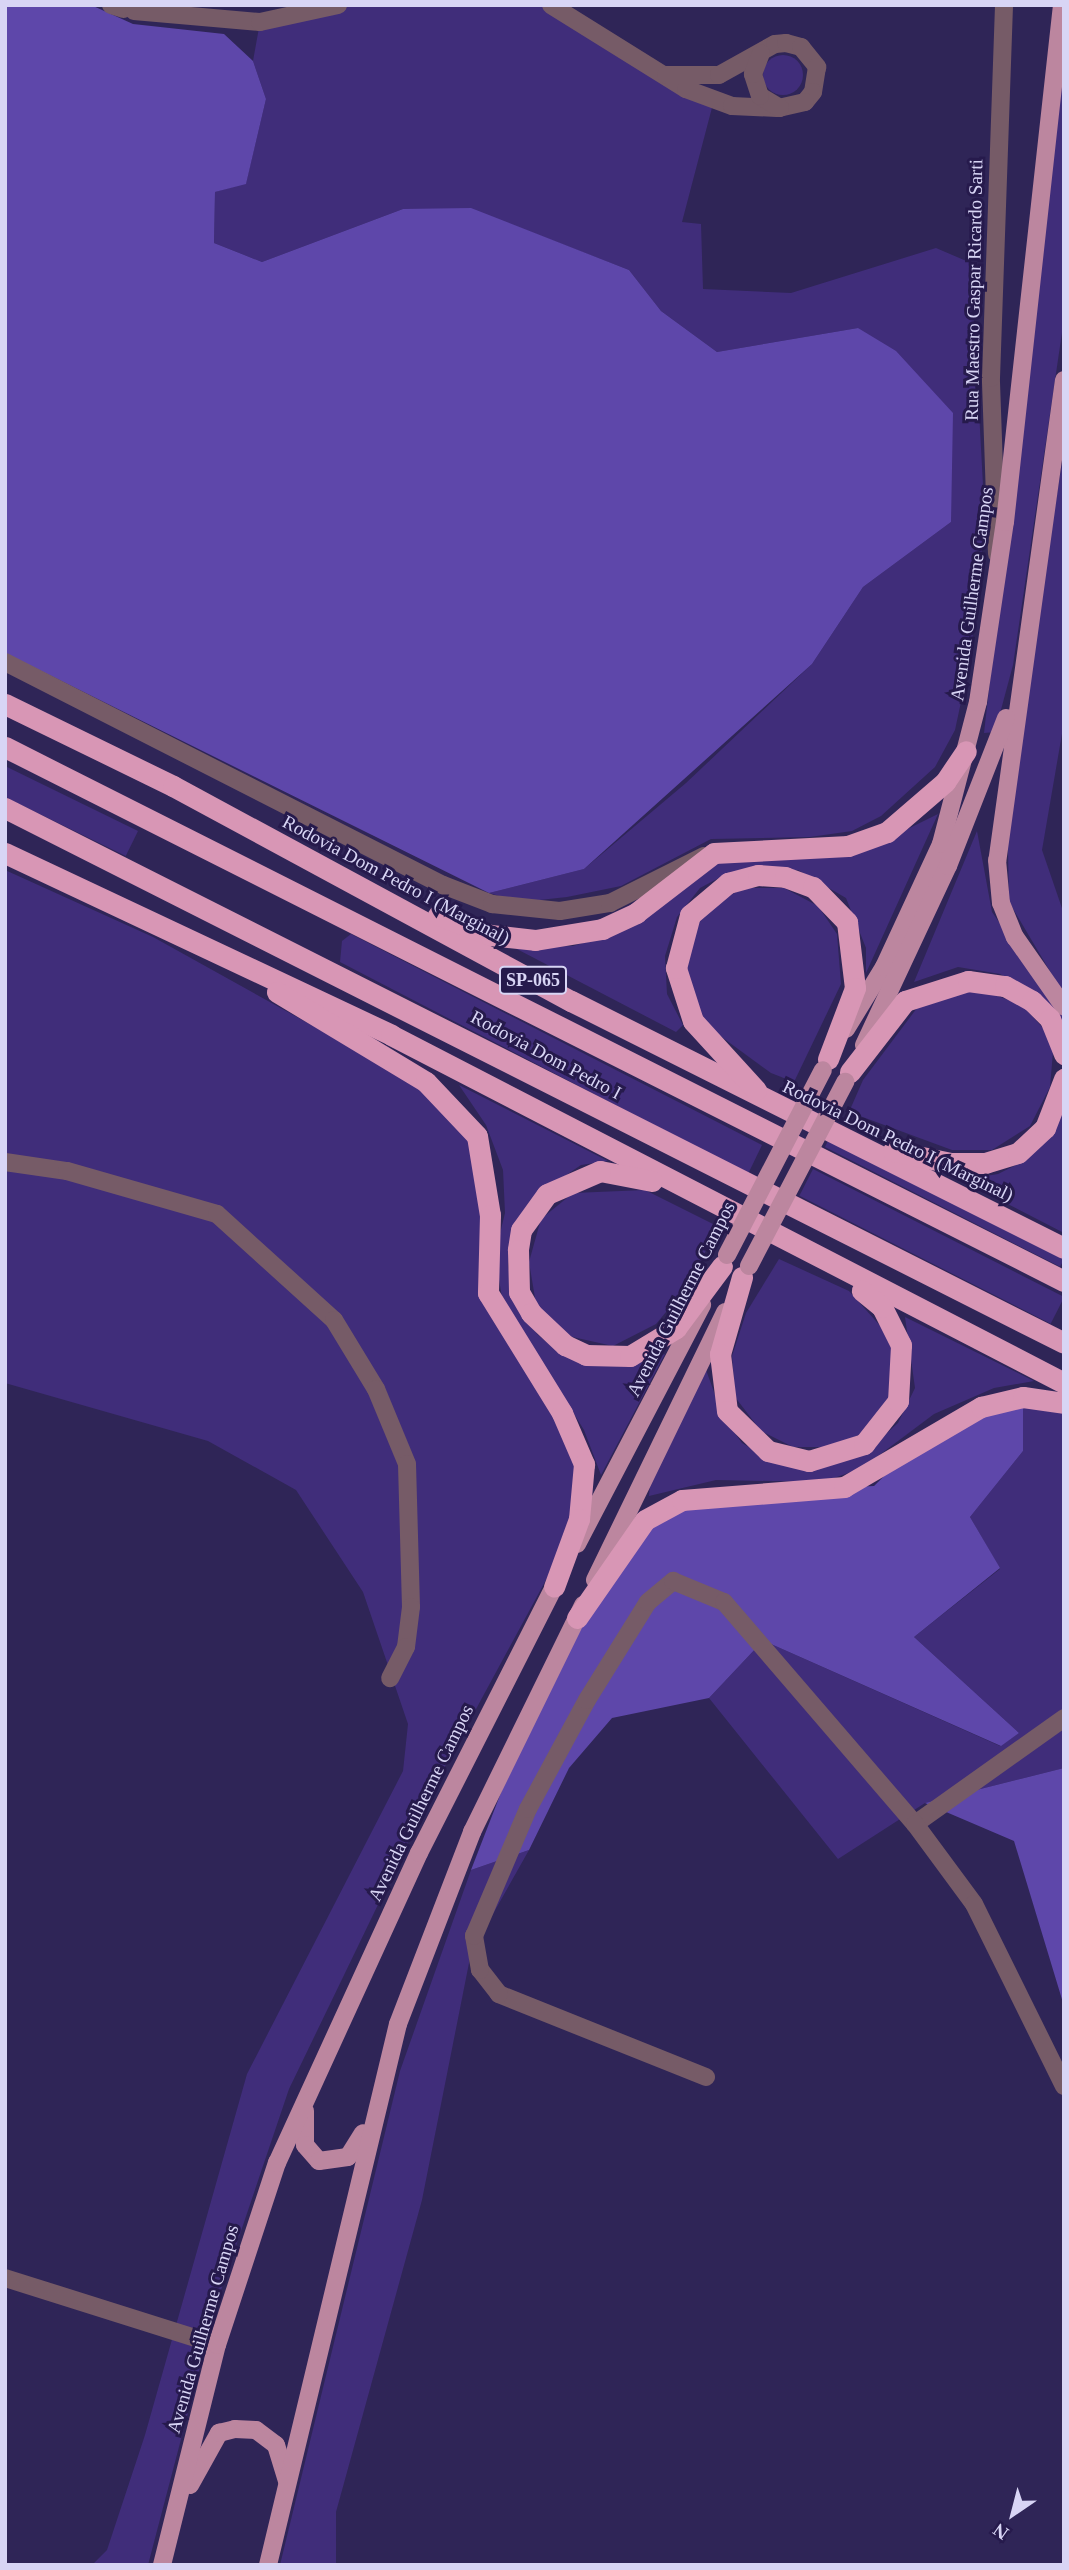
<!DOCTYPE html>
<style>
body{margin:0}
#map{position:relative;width:1069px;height:2570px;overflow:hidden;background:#2f2557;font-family:"Times New Roman",serif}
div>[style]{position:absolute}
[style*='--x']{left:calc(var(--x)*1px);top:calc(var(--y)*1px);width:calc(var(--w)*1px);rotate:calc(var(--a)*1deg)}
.green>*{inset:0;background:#402d7a;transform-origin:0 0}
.round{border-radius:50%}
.forest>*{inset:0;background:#5e47aa}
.minor>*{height:18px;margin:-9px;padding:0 9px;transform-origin:9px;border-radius:9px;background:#765b67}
.major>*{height:18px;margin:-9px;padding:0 9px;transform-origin:9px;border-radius:9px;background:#bc869f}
.highway>*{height:21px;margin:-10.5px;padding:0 10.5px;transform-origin:10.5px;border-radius:10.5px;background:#d896b5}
.major-bridge>*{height:18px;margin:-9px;padding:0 9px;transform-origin:9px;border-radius:9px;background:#bc869f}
span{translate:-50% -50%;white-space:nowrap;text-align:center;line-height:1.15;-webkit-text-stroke:6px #261a4c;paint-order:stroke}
.shield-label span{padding:2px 5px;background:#261a4c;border:2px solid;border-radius:5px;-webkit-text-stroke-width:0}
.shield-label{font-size:18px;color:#d8d5f5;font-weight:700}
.street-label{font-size:19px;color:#d8d5f5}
.frame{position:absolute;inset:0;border:7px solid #d8d5f5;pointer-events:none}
.north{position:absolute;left:978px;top:2479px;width:70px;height:70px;-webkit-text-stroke:5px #261a4c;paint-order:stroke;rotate:215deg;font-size:19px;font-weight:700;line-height:28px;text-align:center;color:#d8d5f5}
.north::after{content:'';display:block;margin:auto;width:24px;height:32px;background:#d8d5f5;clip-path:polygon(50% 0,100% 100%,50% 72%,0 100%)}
</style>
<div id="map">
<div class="green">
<i style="clip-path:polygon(338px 5px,550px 5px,714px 100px,682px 222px,701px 224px,703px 289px,791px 293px,936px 248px,971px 263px,985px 522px,970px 660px,955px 730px,935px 767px,881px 816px,852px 831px,810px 837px,711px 839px,621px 886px,567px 897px,521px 902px,489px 893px,584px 869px,686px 783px,812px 664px,863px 587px,951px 522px,951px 466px,858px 328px,717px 352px,661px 311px,629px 270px,471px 209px,403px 209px,262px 262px,214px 243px,215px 192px,246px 183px,266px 99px,253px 61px,260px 22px)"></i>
<i style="clip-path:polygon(1064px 36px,1064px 319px,1013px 665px,995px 732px,984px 733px)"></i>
<i class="round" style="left:763px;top:55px;width:40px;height:40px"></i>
<i style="clip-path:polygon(1064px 451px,1064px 722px,1042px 850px,1064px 914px,1064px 995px,1009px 902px,1007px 801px)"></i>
<i style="left:5px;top:766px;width:148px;height:28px;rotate:26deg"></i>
<i style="clip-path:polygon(938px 814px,866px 973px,866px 948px,846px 898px,798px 870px,730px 872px,700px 888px,677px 917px,665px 956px,667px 994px,683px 1025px,676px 1032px,513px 947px,573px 946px,620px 932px,714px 860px,869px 848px)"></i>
<i style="clip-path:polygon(977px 831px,992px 912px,1064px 1016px,1064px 1028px,1041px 996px,1000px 974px,958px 967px,914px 982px)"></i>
<i style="clip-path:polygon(5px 870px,153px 937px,448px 1101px,482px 1154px,487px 1279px,570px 1427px,579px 1519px,443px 1770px,289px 2089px,217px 2302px,148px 2565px,92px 2565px,107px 2550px,145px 2435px,247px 2074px,403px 1771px,408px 1724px,363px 1592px,296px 1490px,208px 1441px,5px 1383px)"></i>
<i style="clip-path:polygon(744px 888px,784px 888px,818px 906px,837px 934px,841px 984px,794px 1082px,771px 1073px,704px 1024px,687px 983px,687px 942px,709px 906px)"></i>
<i style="clip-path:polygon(351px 934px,762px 1145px,748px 1174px,340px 962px,342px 941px)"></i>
<i style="clip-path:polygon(970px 986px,1022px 1005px,1054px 1040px,1050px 1087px,1030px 1126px,992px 1150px,952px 1150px,849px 1112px,863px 1080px,923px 1000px)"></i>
<i style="clip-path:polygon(459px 1085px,608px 1161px,581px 1165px,553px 1184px,511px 1239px,508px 1266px,517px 1303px,537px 1334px,561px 1354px,637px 1364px,665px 1354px,601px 1475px,584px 1430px,502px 1298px,495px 1254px,505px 1213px,503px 1170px,486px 1125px)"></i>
<i style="clip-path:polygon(1064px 1111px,1064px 1233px,961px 1180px,998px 1174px,1028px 1159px)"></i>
<i style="left:829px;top:1139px;width:264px;height:9px;rotate:27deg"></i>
<i style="left:813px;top:1169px;width:282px;height:30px;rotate:27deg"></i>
<i style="clip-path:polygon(645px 1190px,717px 1226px,692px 1281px,656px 1324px,613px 1346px,568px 1336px,536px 1304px,529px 1262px,541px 1219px,573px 1193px)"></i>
<i style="clip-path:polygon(779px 1259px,849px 1291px,892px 1339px,894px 1391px,866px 1432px,830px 1447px,793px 1447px,761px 1431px,735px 1397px,732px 1356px,746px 1313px)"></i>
<i style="clip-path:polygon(905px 1317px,1034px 1381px,994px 1388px,934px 1414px,862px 1468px,823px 1482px,716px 1480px,649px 1496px,650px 1483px,705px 1367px,723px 1417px,742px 1443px,774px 1462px,870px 1448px,898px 1423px,915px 1388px)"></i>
<i style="clip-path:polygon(1023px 1397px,1064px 1412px,1064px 1768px,925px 1803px,838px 1859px,709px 1698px,758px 1646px,771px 1644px,1000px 1746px,1019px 1733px,914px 1637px,1000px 1569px,970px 1517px,1023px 1451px)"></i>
<i style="clip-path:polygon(529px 1850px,471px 1953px,422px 2200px,336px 2512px,336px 2565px,280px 2565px,400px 2071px,471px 1870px)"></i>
</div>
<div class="forest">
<i style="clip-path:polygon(5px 5px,91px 5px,133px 24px,224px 34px,253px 61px,266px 99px,246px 184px,215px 192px,214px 243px,262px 262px,403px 209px,471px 208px,629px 270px,661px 311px,717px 352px,858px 328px,896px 351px,953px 413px,951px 522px,863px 587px,812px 664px,584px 869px,489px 893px,5px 653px)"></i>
<i style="clip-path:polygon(1023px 1397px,1023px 1451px,970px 1517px,1000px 1568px,914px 1637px,1019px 1733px,1001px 1746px,771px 1644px,758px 1646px,709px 1698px,612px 1718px,569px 1768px,529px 1850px,471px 1870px,542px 1687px,645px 1520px,702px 1495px,874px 1486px,928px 1433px)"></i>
<i style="clip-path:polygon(1064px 1768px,1064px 2006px,1014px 1841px,925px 1803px)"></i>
</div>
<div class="minor">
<i style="--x:111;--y:5;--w:13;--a:18"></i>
<i style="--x:551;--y:5;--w:159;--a:31.9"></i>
<i style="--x:686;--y:89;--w:49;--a:20.3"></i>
<i style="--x:732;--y:106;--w:45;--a:2.5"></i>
<i style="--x:134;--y:11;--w:126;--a:5"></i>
<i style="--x:260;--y:22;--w:80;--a:-12.3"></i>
<i style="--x:666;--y:75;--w:53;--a:0"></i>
<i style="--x:719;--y:75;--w:64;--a:-29"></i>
<i style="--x:775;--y:44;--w:11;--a:-5"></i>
<i style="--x:786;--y:43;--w:16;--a:15"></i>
<i style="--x:801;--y:47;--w:26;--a:51"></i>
<i style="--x:817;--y:67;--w:25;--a:99"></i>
<i style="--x:813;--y:92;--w:13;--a:129"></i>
<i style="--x:805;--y:102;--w:26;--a:167"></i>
<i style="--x:780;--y:108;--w:23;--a:-149"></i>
<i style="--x:760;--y:96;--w:23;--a:-108"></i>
<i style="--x:753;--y:74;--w:22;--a:-69"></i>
<i style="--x:997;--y:554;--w:176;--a:-92"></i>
<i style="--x:991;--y:378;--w:373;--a:-88"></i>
<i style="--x:5;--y:662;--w:492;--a:27"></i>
<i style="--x:443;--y:885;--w:53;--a:21.2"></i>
<i style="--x:492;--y:904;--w:68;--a:5.9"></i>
<i style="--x:560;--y:911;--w:51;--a:-9.1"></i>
<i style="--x:610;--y:903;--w:105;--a:-26.6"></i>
<i style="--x:5;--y:1162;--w:63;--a:8.3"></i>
<i style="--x:67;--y:1171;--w:156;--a:16"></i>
<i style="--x:217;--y:1214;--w:158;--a:42.2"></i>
<i style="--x:334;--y:1320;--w:81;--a:58.7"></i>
<i style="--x:376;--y:1389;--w:81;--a:67.5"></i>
<i style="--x:407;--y:1464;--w:143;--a:88.4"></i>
<i style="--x:411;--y:1607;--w:40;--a:97.1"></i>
<i style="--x:406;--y:1647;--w:35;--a:117"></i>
<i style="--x:915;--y:1824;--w:183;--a:-35.4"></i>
<i style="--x:706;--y:2077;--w:223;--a:-158.2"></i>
<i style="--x:499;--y:1994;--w:31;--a:-128"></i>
<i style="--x:480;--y:1970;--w:35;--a:-100"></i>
<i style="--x:474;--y:1936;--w:138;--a:-67"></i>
<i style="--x:528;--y:1809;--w:124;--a:-61.6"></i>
<i style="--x:587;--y:1700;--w:115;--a:-58.1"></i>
<i style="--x:648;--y:1602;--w:33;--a:-40"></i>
<i style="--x:673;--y:1581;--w:55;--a:22.4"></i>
<i style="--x:724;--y:1602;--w:293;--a:49.3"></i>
<i style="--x:915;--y:1824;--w:99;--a:53.6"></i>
<i style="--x:974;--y:1904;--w:203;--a:63.7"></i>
<i style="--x:5;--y:2278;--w:222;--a:17.5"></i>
</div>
<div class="major">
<i style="--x:1064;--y:380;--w:485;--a:97.9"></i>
<i style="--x:997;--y:860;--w:43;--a:84.7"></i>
<i style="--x:1001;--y:903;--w:37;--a:68"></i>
<i style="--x:1015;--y:937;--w:85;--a:55"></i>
<i style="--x:846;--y:1029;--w:73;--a:-58.5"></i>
<i style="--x:884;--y:967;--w:136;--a:-65.1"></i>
<i style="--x:941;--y:844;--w:147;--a:-75.4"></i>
<i style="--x:978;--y:702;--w:182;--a:-81.5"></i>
<i style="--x:1005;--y:522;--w:520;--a:-83.71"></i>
<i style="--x:864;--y:1045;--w:198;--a:-64.9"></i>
<i style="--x:948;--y:866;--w:159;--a:-68.6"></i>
<i style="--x:577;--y:1544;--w:270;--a:-62.4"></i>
<i style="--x:595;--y:1580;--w:298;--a:-64.1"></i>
<i style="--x:305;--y:2111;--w:34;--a:90"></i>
<i style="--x:305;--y:2145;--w:21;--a:49"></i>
<i style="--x:319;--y:2161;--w:29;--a:-8"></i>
<i style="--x:348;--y:2157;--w:28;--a:-58"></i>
<i style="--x:190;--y:2485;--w:60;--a:-60.9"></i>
<i style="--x:219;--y:2433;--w:16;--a:-14"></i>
<i style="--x:235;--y:2429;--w:21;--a:3"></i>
<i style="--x:256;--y:2430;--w:25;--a:37"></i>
<i style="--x:276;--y:2445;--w:38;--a:73"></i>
<i style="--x:162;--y:2565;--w:227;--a:-76"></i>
<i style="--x:217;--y:2345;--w:192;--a:-71.8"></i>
<i style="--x:277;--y:2163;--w:341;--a:-65.4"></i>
<i style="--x:419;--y:1853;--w:309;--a:-63.1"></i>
<i style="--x:268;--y:2565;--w:556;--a:-76.49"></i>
<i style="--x:398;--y:2024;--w:206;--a:-68.9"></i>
<i style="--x:472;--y:1832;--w:253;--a:-63.9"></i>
</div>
<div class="highway">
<i style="--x:5;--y:704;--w:187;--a:26"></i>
<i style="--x:173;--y:786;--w:452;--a:28.4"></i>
<i style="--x:571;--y:1001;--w:551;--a:26.61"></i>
<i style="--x:5;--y:747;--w:1186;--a:26.76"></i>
<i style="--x:5;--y:808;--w:1186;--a:26.8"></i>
<i style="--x:5;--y:853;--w:427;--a:25.2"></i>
<i style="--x:391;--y:1035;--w:758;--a:27.34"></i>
<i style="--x:438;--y:915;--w:56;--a:21"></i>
<i style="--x:490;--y:935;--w:45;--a:6.3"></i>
<i style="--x:535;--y:940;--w:68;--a:-9.3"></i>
<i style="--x:602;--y:929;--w:38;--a:-25"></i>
<i style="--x:636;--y:913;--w:98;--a:-37.6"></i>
<i style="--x:714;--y:853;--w:134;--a:-3"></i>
<i style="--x:848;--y:846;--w:41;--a:-19.7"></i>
<i style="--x:887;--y:832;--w:77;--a:-40.8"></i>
<i style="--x:945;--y:782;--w:37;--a:-56"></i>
<i style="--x:277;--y:992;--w:174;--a:31.1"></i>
<i style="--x:426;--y:1082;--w:74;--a:46.6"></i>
<i style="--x:477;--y:1136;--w:80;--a:80.7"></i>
<i style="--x:490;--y:1215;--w:78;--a:91.5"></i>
<i style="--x:488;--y:1293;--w:141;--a:58.3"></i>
<i style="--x:562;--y:1413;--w:56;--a:66.7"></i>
<i style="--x:584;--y:1464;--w:55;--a:95.2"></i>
<i style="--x:579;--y:1519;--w:72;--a:110.2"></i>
<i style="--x:850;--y:1072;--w:90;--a:-52.2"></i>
<i style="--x:905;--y:1001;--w:66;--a:-17.6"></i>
<i style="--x:968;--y:981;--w:37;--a:8"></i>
<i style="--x:1005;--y:986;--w:31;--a:29"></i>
<i style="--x:1032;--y:1001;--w:25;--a:45"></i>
<i style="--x:1050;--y:1019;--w:38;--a:68"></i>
<i style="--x:756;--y:1090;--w:93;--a:-132.4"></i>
<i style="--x:693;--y:1021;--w:56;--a:-107.8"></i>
<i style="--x:676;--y:968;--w:55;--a:-75.2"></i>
<i style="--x:690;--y:915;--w:50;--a:-40.1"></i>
<i style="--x:728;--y:883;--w:31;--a:-15"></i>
<i style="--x:758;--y:875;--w:27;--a:4"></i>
<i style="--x:785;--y:877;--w:30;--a:20"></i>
<i style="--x:813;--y:887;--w:49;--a:45.8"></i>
<i style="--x:847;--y:922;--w:66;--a:83.1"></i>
<i style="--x:855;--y:988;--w:76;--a:110.8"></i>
<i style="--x:893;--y:1151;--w:59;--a:11.7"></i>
<i style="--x:951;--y:1163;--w:34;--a:0"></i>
<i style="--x:985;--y:1163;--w:34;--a:-17"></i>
<i style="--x:1018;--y:1153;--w:37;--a:-43"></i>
<i style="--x:1045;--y:1128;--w:53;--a:-68.8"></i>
<i style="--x:652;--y:1181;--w:53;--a:-169.1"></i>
<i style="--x:600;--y:1171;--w:58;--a:156.5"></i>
<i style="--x:547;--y:1194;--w:44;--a:125.8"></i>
<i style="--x:521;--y:1230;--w:20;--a:99"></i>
<i style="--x:518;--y:1250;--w:42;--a:88.6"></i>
<i style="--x:519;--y:1292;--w:24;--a:60"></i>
<i style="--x:531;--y:1313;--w:47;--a:43.3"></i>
<i style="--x:565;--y:1345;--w:23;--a:25"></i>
<i style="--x:586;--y:1355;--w:44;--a:1.3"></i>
<i style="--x:630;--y:1356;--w:54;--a:-31.3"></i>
<i style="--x:676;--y:1328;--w:77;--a:-53.4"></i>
<i style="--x:742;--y:1277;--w:80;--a:105.9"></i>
<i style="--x:720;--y:1354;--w:57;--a:83"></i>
<i style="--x:727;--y:1411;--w:57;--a:44.3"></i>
<i style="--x:768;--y:1451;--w:42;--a:13.7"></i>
<i style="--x:809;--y:1461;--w:58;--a:-17.2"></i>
<i style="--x:864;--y:1444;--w:55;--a:-51.7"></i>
<i style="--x:898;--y:1401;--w:56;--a:-86.9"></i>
<i style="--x:901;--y:1345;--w:42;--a:-116.6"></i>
<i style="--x:882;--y:1307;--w:26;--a:-141"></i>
<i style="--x:577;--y:1618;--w:119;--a:-55.2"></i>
<i style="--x:645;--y:1520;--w:42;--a:-28.4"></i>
<i style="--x:682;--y:1500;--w:163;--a:-4.6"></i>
<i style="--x:844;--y:1487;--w:159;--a:-30.3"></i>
<i style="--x:981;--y:1407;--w:43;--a:-13.4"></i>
<i style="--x:1023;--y:1397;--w:41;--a:8.3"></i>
</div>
<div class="major-bridge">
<i style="--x:727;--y:1255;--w:208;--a:-62.6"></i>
<i style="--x:749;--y:1266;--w:208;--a:-62.4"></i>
</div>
<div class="shield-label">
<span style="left:533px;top:980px">SP-065</span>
</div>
<div class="street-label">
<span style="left:974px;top:290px;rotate:-89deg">Rua Maestro Gaspar Ricardo Sarti</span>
<span style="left:972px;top:594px;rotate:-82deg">Avenida Guilherme Campos</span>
<span style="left:396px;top:880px;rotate:28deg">Rodovia Dom Pedro I (Marginal)</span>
<span style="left:546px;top:1055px;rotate:28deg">Rodovia Dom Pedro I</span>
<span style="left:898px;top:1141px;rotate:26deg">Rodovia Dom Pedro I (Marginal)</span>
<span style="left:681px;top:1299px;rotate:-63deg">Avenida Guilherme Campos</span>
<span style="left:421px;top:1803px;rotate:-64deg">Avenida Guilherme Campos</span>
<span style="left:203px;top:2329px;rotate:-74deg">Avenida Guilherme Campos</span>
</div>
<div class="frame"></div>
<div class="north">N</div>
</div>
